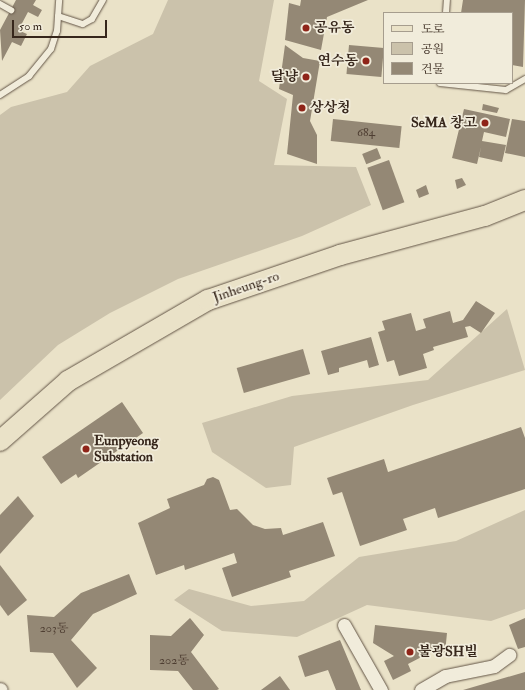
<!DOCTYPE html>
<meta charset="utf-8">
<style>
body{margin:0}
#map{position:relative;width:525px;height:690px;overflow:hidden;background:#eae2c8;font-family:"IM FELL Double Pica","Noto Serif KR",serif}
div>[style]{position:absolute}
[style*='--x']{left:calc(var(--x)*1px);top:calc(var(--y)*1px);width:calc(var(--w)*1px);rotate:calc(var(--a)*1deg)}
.green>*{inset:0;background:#cbc2ab}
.building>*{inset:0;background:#948875;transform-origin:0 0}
.roads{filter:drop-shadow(0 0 1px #635546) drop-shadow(0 0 1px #635546)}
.lane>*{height:6px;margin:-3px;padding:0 3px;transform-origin:3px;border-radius:3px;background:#f1ecdb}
.street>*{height:13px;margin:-6.5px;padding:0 6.5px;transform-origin:6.5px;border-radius:6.5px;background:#f1ecdb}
.primary>*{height:20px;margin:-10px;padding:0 10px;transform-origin:10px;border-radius:10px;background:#eae2c8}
.dots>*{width:11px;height:11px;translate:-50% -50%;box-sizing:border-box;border:2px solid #f1ecdb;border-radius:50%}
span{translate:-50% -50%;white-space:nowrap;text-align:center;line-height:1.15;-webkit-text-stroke:3.5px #f1ecdb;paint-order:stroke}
.number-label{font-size:12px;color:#4e3e32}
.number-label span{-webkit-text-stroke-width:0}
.poi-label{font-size:14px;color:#36261b;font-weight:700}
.left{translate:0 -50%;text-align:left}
.right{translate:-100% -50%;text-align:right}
.street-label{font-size:14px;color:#36261b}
.legend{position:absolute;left:383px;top:12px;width:130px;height:72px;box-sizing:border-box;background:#f1ecdb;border:1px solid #a69d8e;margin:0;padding:5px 7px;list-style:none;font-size:12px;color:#36261b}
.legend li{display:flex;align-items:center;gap:8px;height:20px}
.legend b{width:20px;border:1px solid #a69d8e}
.scale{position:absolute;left:12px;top:20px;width:95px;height:18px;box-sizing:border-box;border:2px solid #36261b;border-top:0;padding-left:5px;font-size:12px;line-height:14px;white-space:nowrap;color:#36261b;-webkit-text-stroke:3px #f1ecdb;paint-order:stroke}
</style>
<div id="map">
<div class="green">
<i style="clip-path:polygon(168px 0,274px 0,259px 81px,287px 99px,274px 165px,356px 167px,371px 205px,302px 236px,178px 279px,110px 313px,58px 345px,0 400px,0 115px,11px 107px,67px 92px,90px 66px,153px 34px)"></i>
<i style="clip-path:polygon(507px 309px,525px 370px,413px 405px,294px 447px,291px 485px,266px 488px,212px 452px,202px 423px,292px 396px,428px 380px)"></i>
<i style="clip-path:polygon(525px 510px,525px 609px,491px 621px,367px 605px,297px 637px,222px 631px,174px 600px,189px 589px,251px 606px,304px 601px,359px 557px,456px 541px)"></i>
</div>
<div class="building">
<i style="clip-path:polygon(16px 0,36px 0,33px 5px,42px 10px,38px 17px,28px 12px,20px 27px,20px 31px,27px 34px,21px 46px,12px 42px,2px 61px,0 30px)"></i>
<i style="clip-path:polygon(301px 0,368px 0,327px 17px,321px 50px,285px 40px,289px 3px,300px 6px)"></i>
<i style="clip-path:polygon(463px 0,525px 0,523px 67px,512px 65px,512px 13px,461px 13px)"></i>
<i style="clip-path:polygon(285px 45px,303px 58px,320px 61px,310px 121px,317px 135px,317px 164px,287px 154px,293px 95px,279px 89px)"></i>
<i style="left:349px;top:45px;width:35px;height:29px;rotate:5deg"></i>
<i style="clip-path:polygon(483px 104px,499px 108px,497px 113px,482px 110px)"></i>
<i style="clip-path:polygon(464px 109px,510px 119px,506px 137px,484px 132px,482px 141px,506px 145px,502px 162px,479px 157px,481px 147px,477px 164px,452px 158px)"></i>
<i style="left:333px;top:119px;width:69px;height:22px;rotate:6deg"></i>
<i style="clip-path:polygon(512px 119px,525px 121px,525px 157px,505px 153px)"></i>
<i style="left:377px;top:148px;width:11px;height:16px;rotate:68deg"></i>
<i style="left:389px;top:160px;width:45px;height:23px;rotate:70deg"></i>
<i style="clip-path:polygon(462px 178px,466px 185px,457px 189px,455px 180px)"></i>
<i style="clip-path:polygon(426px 185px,429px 194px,419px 198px,416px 190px)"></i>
<i style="clip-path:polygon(476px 301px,495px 313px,481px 333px,470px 326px,465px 327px,468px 337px,433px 347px,434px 350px,423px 354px,427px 368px,399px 376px,394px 360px,387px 362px,378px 332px,385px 330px,382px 321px,411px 313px,416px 331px,426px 328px,423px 319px,450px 311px,453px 323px,463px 320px)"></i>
<i style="clip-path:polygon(371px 337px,379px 365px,369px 368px,367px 360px,339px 368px,339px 372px,328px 375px,321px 351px)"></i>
<i style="left:303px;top:349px;width:26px;height:69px;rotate:74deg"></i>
<i style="clip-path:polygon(122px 402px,143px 433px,78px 478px,76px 474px,61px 484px,42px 457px)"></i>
<i style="clip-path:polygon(521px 427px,525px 438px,525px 489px,438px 518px,435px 508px,403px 519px,407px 530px,360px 546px,342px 492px,333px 495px,327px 478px,384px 459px,388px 472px)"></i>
<i style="clip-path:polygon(213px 477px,219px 480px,230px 510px,237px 509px,253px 525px,265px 529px,281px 528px,283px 535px,323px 522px,335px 556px,289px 571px,291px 577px,232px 597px,222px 568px,237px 563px,234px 553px,185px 570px,184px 565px,156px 575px,138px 523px,170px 508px,167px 499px,204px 485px,207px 479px)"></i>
<i style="clip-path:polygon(18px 496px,34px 516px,0 554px,0 515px)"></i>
<i style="clip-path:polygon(0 565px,27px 600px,8px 616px,0 605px)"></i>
<i style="clip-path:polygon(129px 574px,137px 594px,93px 614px,71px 640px,97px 668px,77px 688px,53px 653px,30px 652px,27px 615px,54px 617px,81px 593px)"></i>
<i style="clip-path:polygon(190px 618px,204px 635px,191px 652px,219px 689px,217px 690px,193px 690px,178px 671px,150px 670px,150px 635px,171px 636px)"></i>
<i style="clip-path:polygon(525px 618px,525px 647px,518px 649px,509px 625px)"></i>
<i style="clip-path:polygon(375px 625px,447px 633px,445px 653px,433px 651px,408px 664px,411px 671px,393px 680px,384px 661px,394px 656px,373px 643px)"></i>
<i style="clip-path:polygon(340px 640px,361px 690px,336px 690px,328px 670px,305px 677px,298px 656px)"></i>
<i style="clip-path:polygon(525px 672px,525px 690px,463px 690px)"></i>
<i style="clip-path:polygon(280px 676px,290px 690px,261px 690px)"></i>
</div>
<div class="roads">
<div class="lane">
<i style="--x:0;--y:4;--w:13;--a:29"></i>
<i style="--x:446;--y:13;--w:13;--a:-86"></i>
<i style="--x:58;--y:16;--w:26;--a:18"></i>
<i style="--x:83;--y:24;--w:10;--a:-29"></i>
<i style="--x:92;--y:19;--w:22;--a:-60"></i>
<i style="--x:440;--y:83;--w:66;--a:6.1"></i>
<i style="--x:506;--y:90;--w:22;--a:-30"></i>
<i style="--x:0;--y:95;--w:35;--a:-33"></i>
<i style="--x:29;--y:76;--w:35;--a:-51"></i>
<i style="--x:51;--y:49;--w:19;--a:-72"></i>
<i style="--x:57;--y:31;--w:31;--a:-86"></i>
</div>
<div class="street">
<i style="--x:344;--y:625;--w:75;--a:60.4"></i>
<i style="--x:0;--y:689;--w:1;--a:45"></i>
<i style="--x:421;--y:690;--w:28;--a:-30"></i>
<i style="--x:445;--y:676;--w:50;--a:-11.5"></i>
<i style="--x:494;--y:666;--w:19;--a:-36"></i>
</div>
<div class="primary">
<i style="--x:0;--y:441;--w:91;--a:-41.4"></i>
<i style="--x:68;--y:381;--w:162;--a:-30.1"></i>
<i style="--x:208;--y:300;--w:139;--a:-18.8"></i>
<i style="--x:340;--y:255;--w:150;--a:-15.1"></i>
<i style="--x:485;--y:216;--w:43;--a:-21.8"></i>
</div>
</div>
<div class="dots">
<i style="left:306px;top:28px;background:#8f2418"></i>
<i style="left:366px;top:61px;background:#8f2418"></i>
<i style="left:306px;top:77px;background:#8f2418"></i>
<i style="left:302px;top:108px;background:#8f2418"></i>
<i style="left:485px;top:123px;background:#8f2418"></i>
<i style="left:86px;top:449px;background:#8f2418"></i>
<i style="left:410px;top:652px;background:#8f2418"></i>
</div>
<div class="number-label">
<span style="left:366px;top:133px">684</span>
<span style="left:54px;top:629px">203동</span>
<span style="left:174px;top:661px">202동</span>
</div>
<div class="poi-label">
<span class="left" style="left:314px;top:28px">공유동</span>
<span class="right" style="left:358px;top:61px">연수동</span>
<span class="right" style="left:298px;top:77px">달냥</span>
<span class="left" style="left:310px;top:108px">상상청</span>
<span class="right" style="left:477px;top:123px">SeMA 창고</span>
<span class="left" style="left:94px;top:449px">Eunpyeong<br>Substation</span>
<span class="left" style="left:418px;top:652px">불광SH빌</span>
</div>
<div class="street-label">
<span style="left:246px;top:287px;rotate:-19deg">Jinheung-ro</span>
</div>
<ul class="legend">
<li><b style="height:5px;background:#eae2c8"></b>도로</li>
<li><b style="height:11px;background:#cbc2ab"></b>공원</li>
<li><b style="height:11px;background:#948875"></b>건물</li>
</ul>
<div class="scale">50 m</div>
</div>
